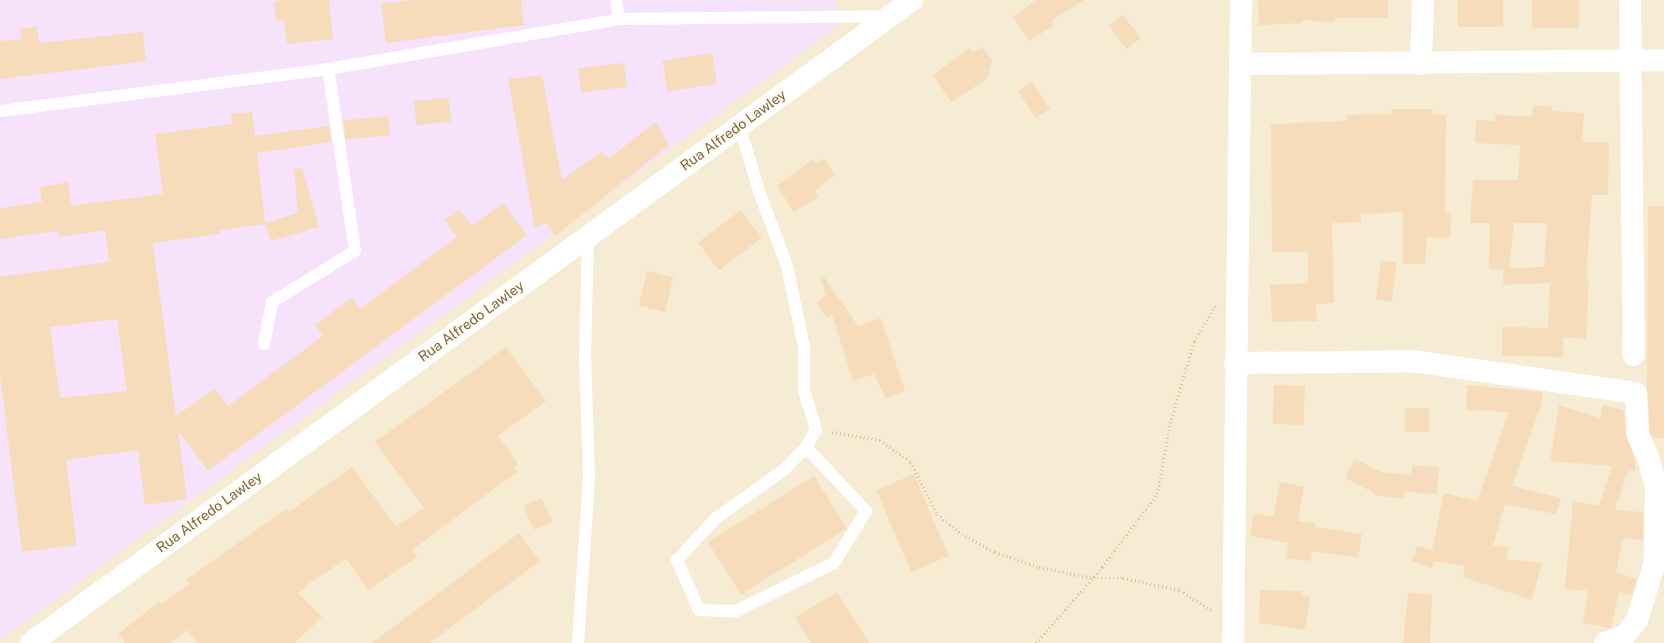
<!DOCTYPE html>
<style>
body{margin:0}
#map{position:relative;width:1664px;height:643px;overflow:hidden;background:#fef9e5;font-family:"Public Sans",sans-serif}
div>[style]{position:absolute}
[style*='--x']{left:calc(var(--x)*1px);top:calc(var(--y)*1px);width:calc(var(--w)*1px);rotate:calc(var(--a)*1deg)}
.residential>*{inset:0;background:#f6ecd3;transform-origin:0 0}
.education>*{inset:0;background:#f6e2fb}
.building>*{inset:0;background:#f6dcba;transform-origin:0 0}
.path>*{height:2.5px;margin-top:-1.25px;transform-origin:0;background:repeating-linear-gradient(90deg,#dbc09d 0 1px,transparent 0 4px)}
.lane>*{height:12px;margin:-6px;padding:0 6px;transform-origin:6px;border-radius:6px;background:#fff}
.street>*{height:22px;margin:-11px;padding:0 11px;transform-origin:11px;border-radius:11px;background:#fff}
.secondary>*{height:22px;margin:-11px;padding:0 11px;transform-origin:11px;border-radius:11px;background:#fff}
span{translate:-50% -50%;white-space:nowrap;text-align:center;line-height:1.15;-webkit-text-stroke:4px #fffbed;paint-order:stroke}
.street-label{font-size:14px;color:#7a6248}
</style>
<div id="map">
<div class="residential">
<i style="left:0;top:0;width:1664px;height:643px"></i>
</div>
<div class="education">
<i style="clip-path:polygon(0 0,836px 0,839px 25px,0 640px)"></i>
</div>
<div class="building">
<i style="clip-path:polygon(281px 0,329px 0,333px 39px,287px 44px,284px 20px,276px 21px,274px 2px)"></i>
<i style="clip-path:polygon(413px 0,521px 0,524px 25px,386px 43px,381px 4px)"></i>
<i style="clip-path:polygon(1036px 0,1084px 0,1053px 19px,1053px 26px,1029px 41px,1013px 17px)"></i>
<i style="clip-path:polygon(1258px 0,1388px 0,1388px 18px,1335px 18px,1335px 22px,1302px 20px,1303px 23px,1259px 25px)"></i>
<i style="left:1458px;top:0;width:45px;height:27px"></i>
<i style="left:1532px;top:0;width:47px;height:28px"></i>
<i style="left:1123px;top:15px;width:29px;height:18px;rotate:52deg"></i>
<i style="clip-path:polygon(37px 26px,39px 43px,143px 32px,146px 61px,0 79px,0 41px,22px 39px,20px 29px)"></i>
<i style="clip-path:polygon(982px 47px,992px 60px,987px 79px,951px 102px,933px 75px,969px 48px,973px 52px)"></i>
<i style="left:712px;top:53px;width:31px;height:50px;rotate:81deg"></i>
<i style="left:624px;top:63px;width:24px;height:46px;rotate:83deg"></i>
<i style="clip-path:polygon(542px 75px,562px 180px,601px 152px,609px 158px,656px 122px,669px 145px,555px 236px,545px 222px,535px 229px,508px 79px)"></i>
<i style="left:1032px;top:82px;width:32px;height:17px;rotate:56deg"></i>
<i style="left:449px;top:98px;width:24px;height:35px;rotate:85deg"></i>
<i style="clip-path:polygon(evenodd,1533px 105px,1553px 107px,1552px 111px,1584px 113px,1582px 142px,1609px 142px,1608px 195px,1592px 195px,1586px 279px,1589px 279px,1586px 339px,1563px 337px,1563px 357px,1502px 356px,1502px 327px,1548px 328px,1550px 283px,1503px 285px,1503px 269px,1489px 269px,1490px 223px,1470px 223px,1473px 180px,1518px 180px,1520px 145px,1475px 143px,1476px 120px,1495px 121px,1495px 115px,1532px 116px,1533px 105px,1514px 223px,1547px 223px,1544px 267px,1509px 268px,1514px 223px)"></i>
<i style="clip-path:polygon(1391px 109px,1433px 109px,1433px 115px,1446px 115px,1445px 213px,1451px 213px,1450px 238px,1427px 237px,1425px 264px,1403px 264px,1403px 212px,1361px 214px,1361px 222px,1332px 223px,1334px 303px,1316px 304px,1317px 321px,1272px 322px,1270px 285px,1308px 283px,1308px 252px,1272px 252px,1271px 124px,1347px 121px,1347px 115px,1391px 114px)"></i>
<i style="clip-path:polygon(evenodd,252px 112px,255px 136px,329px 126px,331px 142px,257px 153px,265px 224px,219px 230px,220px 234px,153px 243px,176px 416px,215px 388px,228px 406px,323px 336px,315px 325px,352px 297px,360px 309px,457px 237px,445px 220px,459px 209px,472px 226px,503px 203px,527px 235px,208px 471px,178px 431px,187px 499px,145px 505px,138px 450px,66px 460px,77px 545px,22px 552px,0 375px,0 277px,109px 262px,105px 230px,59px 237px,58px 231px,0 239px,0 208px,42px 202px,40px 187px,68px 182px,71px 206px,163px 194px,155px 134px,232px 124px,231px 114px,252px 112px,117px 319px,127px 391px,60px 398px,50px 327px,117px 319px)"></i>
<i style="left:388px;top:116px;width:19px;height:45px;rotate:84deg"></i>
<i style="clip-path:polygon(824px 159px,835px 175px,815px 191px,818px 197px,794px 212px,777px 186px,812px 160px,816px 163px)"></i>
<i style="clip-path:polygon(302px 168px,319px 227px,271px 241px,265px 223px,298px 213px,294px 170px)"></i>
<i style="clip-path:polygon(1648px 206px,1664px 206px,1664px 438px,1653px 438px,1650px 432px,1647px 387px)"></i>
<i style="left:741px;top:210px;width:35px;height:54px;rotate:53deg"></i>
<i style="left:1381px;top:260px;width:16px;height:40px;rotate:7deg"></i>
<i style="left:647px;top:271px;width:27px;height:36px;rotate:13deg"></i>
<i style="clip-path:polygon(824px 277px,858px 326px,881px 318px,905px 391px,886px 399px,874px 374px,853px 381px,832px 314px,827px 318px,816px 302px,826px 295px,821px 279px)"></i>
<i style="clip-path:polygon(506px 347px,546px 401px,498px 436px,518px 464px,514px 467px,517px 472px,412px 550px,417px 557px,368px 590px,346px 559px,304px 587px,305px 589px,298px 593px,322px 617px,295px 643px,197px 643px,187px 630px,170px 643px,125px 643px,118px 634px,159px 602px,161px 604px,190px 584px,186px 580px,228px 550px,286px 509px,289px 512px,352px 467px,396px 526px,424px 508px,375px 442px)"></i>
<i style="left:1274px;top:385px;width:31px;height:39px;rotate:2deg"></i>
<i style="clip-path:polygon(1467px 385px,1543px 392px,1541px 405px,1512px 486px,1561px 498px,1556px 514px,1505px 504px,1493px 546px,1508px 547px,1506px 559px,1542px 563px,1532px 600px,1463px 577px,1465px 566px,1435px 561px,1432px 568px,1412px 561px,1417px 546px,1432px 550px,1444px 493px,1477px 501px,1509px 412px,1466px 410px)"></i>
<i style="clip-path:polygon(1559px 405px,1600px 418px,1603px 405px,1624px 410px,1626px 436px,1635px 459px,1635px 471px,1628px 471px,1615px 510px,1643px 512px,1643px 540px,1623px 538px,1616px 573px,1637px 579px,1631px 596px,1619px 592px,1611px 628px,1583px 623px,1588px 591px,1565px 589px,1573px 501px,1599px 506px,1612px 466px,1550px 461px)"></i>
<i style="left:1405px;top:408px;width:24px;height:24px"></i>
<i style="clip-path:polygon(1355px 459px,1381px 472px,1411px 475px,1412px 465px,1439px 467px,1437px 494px,1405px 492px,1404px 499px,1374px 495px,1374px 493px,1345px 478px)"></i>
<i style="left:914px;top:474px;width:89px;height:41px;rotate:67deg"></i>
<i style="left:814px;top:476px;width:62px;height:125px;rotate:58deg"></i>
<i style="clip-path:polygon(1280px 482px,1304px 487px,1298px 521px,1315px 523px,1315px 527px,1362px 534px,1358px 558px,1312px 551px,1311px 561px,1286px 558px,1288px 543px,1250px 536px,1254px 513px,1273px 517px)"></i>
<i style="left:542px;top:498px;width:26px;height:20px;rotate:67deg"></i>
<i style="clip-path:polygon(519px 533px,540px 561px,430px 643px,372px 643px)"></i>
<i style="clip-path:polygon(1260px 590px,1303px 591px,1302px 596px,1310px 597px,1305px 630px,1259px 623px)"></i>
<i style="clip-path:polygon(837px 592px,869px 643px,811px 643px,795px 618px)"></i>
<i style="clip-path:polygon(1408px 593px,1432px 595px,1430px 643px,1403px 643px)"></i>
</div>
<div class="path">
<i style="--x:832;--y:432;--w:49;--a:9.5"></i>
<i style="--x:880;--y:440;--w:38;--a:35"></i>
<i style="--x:911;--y:462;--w:58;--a:63.4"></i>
<i style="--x:937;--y:514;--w:32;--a:39"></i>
<i style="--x:962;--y:534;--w:38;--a:29"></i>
<i style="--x:995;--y:552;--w:46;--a:18.8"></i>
<i style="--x:1039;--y:567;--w:55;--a:11.5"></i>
<i style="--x:1093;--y:578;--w:30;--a:0"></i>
<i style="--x:1123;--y:578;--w:58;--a:11.9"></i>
<i style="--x:1180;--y:590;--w:38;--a:33"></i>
<i style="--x:1036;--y:643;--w:101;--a:-49"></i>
<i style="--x:1102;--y:567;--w:91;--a:-53"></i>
<i style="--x:1157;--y:494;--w:72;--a:-79.6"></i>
<i style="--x:1170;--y:423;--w:85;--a:-73.7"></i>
<i style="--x:1194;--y:341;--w:41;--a:-59"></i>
</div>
<div class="lane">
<i style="--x:616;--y:0;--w:19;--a:81"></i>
<i style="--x:0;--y:111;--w:331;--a:-7.3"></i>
<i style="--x:328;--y:69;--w:295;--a:-9.7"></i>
<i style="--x:619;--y:19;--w:269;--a:-0.6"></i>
<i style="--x:739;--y:125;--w:75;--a:73"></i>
<i style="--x:761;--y:197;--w:74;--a:69.4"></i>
<i style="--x:787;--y:266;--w:83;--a:78.1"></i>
<i style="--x:804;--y:347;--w:43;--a:90"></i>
<i style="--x:804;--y:390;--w:42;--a:73.3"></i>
<i style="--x:816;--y:430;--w:20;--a:120"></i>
<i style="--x:806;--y:447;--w:30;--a:134"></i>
<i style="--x:785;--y:469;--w:86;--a:144.5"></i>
<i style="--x:715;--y:519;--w:56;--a:132.8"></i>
<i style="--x:677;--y:560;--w:55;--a:66.3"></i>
<i style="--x:699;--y:610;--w:37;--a:2"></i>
<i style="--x:736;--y:611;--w:109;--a:-26.1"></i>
<i style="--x:834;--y:563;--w:61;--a:-58.4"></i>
<i style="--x:866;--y:511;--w:88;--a:-133.2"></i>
<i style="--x:264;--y:344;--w:43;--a:-79.2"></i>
<i style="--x:272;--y:302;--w:97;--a:-31.6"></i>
<i style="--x:355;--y:251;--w:184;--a:-98.4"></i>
<i style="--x:578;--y:643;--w:167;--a:-86.2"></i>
<i style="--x:589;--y:476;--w:120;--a:-91.9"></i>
<i style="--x:585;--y:356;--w:120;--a:-88.6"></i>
</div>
<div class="street">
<i style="--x:1630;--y:0;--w:355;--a:89.4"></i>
<i style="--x:1241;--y:64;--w:423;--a:-0.5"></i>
<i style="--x:1421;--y:64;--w:64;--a:-88.2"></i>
<i style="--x:1235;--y:363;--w:177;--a:-0.6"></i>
<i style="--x:1412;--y:361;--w:226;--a:8.1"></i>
<i style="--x:1636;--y:393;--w:42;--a:87.3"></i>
<i style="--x:1638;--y:435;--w:27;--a:66"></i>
<i style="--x:1649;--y:460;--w:28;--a:75"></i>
<i style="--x:1656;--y:487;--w:75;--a:90.8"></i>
<i style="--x:1655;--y:562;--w:61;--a:107.2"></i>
<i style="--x:1637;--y:620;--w:20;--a:127"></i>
<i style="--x:1625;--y:636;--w:21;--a:161"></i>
<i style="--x:1233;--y:643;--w:643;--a:-89.29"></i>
</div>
<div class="secondary">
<i style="--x:31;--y:643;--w:1091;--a:-36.12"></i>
</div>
<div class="street-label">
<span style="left:733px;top:130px;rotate:-36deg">Rua Alfredo Lawley</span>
<span style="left:471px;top:321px;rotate:-36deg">Rua Alfredo Lawley</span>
<span style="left:209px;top:512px;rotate:-36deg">Rua Alfredo Lawley</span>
</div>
</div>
